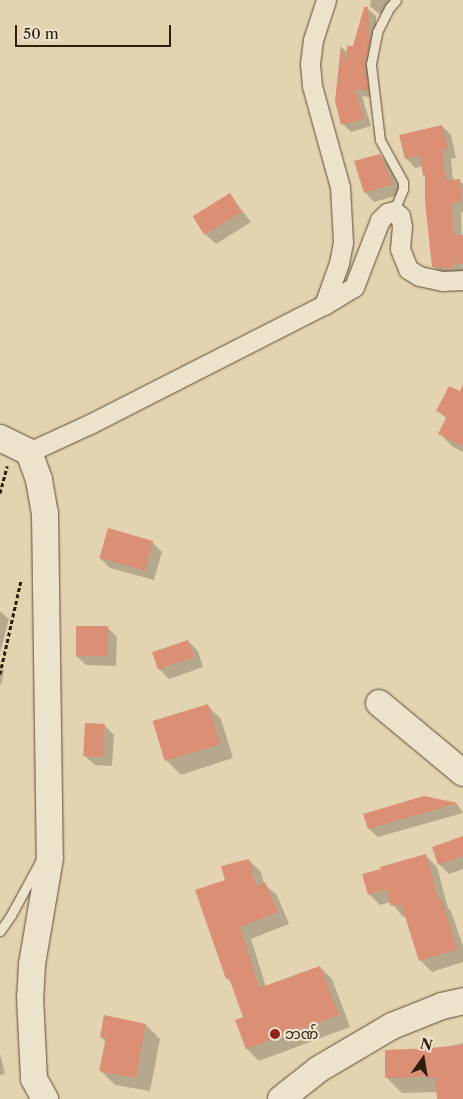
<!DOCTYPE html>
<meta charset="utf-8">
<style>
body{margin:0}
#map{position:relative;width:463px;height:1099px;overflow:hidden;background:#e4d3b0;font-family:"Libre Caslon Text","Noto Sans Myanmar",serif}
div>[style]{position:absolute}
[style*='--x']{left:calc(var(--x)*1px);top:calc(var(--y)*1px);width:calc(var(--w)*1px);rotate:calc(var(--a)*1deg)}
.shadow>*{inset:0;background:#0003}
.building>*{inset:0;background:#db8f74;transform-origin:0 0}
.path>*{height:3px;margin-top:-1.5px;transform-origin:0;background:repeating-linear-gradient(90deg,#2e1c0e 0 4px,transparent 0 6.5px)}
.roads{filter:drop-shadow(0 0 1px #5c4a36) drop-shadow(0 0 1px #5c4a36)}
.lane>*{height:9px;margin:-4.5px;padding:0 4.5px;transform-origin:4.5px;border-radius:4.5px;background:#ede2cc}
.street>*{height:19px;margin:-9.5px;padding:0 9.5px;transform-origin:9.5px;border-radius:9.5px;background:#ede2cc}
.secondary>*{height:26px;margin:-13px;padding:0 13px;transform-origin:13px;border-radius:13px;background:#ede2cc}
.dots>*{width:14px;height:14px;translate:-50% -50%;box-sizing:border-box;border:2px solid #ede2cc;border-radius:50%}
span{translate:-50% -50%;white-space:nowrap;text-align:center;line-height:1.15;-webkit-text-stroke:4.5px #ede2cc;paint-order:stroke}
.poi-label{font-size:14px;color:#2e1c0e}
.left{translate:0 -50%;text-align:left}
.north{position:absolute;left:398px;top:1034px;width:50px;height:50px;-webkit-text-stroke:4px #ede2cc;paint-order:stroke;rotate:13deg;font-size:14px;font-weight:700;line-height:20px;text-align:center;color:#2e1c0e}
.north::after{content:'';display:block;margin:auto;width:18px;height:22px;background:#2e1c0e;clip-path:polygon(50% 0,100% 100%,50% 72%,0 100%)}
.scale{position:absolute;left:15px;top:25px;width:156px;height:22px;box-sizing:border-box;border:2px solid #2e1c0e;border-top:0;padding-left:6px;font-size:15px;line-height:18px;white-space:nowrap;color:#2e1c0e;-webkit-text-stroke:4px #ede2cc;paint-order:stroke}
</style>
<div id="map">
<div class="shadow">
<i style="clip-path:polygon(371px 0,398px 0,390px 17px,378px 13px,370px 6px)"></i>
<i style="clip-path:polygon(368px 9px,376px 16px,376px 51px,372px 73px,375px 98px,362px 96px,371px 126px,351px 132px,343px 124px,336px 101px,342px 48px,348px 53px,354px 48px)"></i>
<i style="clip-path:polygon(442px 126px,451px 135px,456px 158px,451px 159px,453px 181px,459px 181px,463px 184px,463px 212px,461px 212px,463px 272px,443px 276px,434px 267px,427px 178px,424px 175px,423px 166px,415px 168px,406px 158px)"></i>
<i style="clip-path:polygon(380px 155px,390px 165px,402px 194px,374px 202px,365px 192px)"></i>
<i style="clip-path:polygon(230px 195px,251px 222px,216px 244px,206px 235px)"></i>
<i style="clip-path:polygon(463px 386px,463px 452px,453px 447px,440px 434px,447px 419px,438px 411px,460px 393px)"></i>
<i style="clip-path:polygon(152px 542px,162px 552px,154px 580px,110px 568px,100px 558px)"></i>
<i style="clip-path:polygon(0 611px,9px 619px,0 653px)"></i>
<i style="clip-path:polygon(107px 627px,117px 637px,116px 666px,86px 665px,76px 656px)"></i>
<i style="clip-path:polygon(188px 641px,198px 651px,203px 667px,169px 679px,159px 669px)"></i>
<i style="clip-path:polygon(0 667px,4px 671px,1px 685px,0 685px)"></i>
<i style="clip-path:polygon(207px 705px,221px 719px,233px 758px,181px 775px,167px 761px)"></i>
<i style="clip-path:polygon(104px 725px,114px 735px,112px 766px,95px 765px,85px 756px)"></i>
<i style="clip-path:polygon(424px 798px,457px 804px,463px 813px,378px 837px,369px 829px)"></i>
<i style="clip-path:polygon(463px 838px,463px 869px,449px 874px,439px 864px)"></i>
<i style="clip-path:polygon(426px 856px,437px 867px,448px 908px,451px 911px,463px 946px,463px 962px,432px 972px,421px 961px,406px 916px,403px 917px,391px 902px,380px 905px,369px 894px)"></i>
<i style="clip-path:polygon(249px 860px,261px 872px,264px 884px,277px 895px,289px 924px,251px 939px,266px 987px,320px 967px,332px 979px,350px 1027px,259px 1061px,247px 1049px,245px 1018px,232px 984px,227px 978px,226px 881px)"></i>
<i style="clip-path:polygon(146px 1025px,160px 1039px,150px 1091px,115px 1085px,101px 1071px,106px 1042px,101px 1037px)"></i>
<i style="clip-path:polygon(463px 1043px,463px 1099px,438px 1099px,437px 1092px,402px 1093px,387px 1078px,432px 1050px)"></i>
<i style="clip-path:polygon(0 1053px,5px 1074px,0 1075px)"></i>
</div>
<div class="building">
<i style="clip-path:polygon(364px 7px,368px 7px,369px 42px,365px 64px,368px 91px,355px 89px,364px 119px,341px 125px,335px 101px,341px 45px,347px 63px,347px 46px,353px 46px)"></i>
<i style="clip-path:polygon(442px 125px,448px 149px,442px 150px,446px 180px,460px 179px,462px 202px,452px 203px,453px 235px,463px 235px,463px 264px,453px 263px,453px 268px,432px 267px,425px 202px,425px 175px,423px 176px,420px 155px,405px 159px,399px 135px)"></i>
<i style="clip-path:polygon(380px 154px,393px 184px,364px 193px,354px 161px)"></i>
<i style="left:230px;top:193px;width:22px;height:44px;rotate:58deg"></i>
<i style="clip-path:polygon(463px 384px,463px 446px,438px 434px,447px 416px,436px 411px,449px 386px,460px 391px)"></i>
<i style="left:108px;top:528px;width:47px;height:31px;rotate:16deg"></i>
<i style="left:76px;top:626px;width:32px;height:30px"></i>
<i style="left:188px;top:640px;width:18px;height:38px;rotate:71deg"></i>
<i style="left:208px;top:704px;width:42px;height:58px;rotate:73deg"></i>
<i style="left:85px;top:723px;width:20px;height:33px;rotate:3deg"></i>
<i style="clip-path:polygon(424px 796px,458px 803px,368px 829px,363px 814px)"></i>
<i style="clip-path:polygon(463px 836px,463px 856px,438px 865px,432px 847px)"></i>
<i style="clip-path:polygon(426px 854px,438px 899px,441px 898px,457px 949px,419px 961px,401px 904px,391px 906px,386px 889px,368px 895px,362px 874px,381px 869px,380px 867px)"></i>
<i style="clip-path:polygon(249px 859px,256px 886px,265px 882px,278px 912px,240px 927px,259px 988px,320px 966px,339px 1015px,246px 1049px,235px 1020px,243px 1017px,229px 978px,226px 979px,195px 890px,225px 880px,221px 866px)"></i>
<i style="clip-path:polygon(104px 1015px,146px 1024px,136px 1078px,99px 1071px,106px 1038px,100px 1037px)"></i>
<i style="clip-path:polygon(463px 1045px,463px 1099px,437px 1099px,435px 1077px,385px 1078px,385px 1050px,432px 1048px)"></i>
</div>
<div class="path">
<i style="--x:0;--y:493;--w:28;--a:-75"></i>
<i style="--x:0;--y:674;--w:96;--a:-77.4"></i>
</div>
<div class="roads">
<div class="lane">
<i style="--x:394;--y:211;--w:24;--a:-68"></i>
<i style="--x:403;--y:189;--w:7;--a:-90"></i>
<i style="--x:403;--y:182;--w:48;--a:-118.7"></i>
<i style="--x:380;--y:140;--w:77;--a:-96.8"></i>
<i style="--x:371;--y:64;--w:33;--a:-79"></i>
<i style="--x:377;--y:32;--w:28;--a:-63"></i>
<i style="--x:390;--y:7;--w:9;--a:-49"></i>
<i style="--x:0;--y:931;--w:19;--a:-55"></i>
<i style="--x:11;--y:915;--w:65;--a:-61.5"></i>
</div>
<div class="street">
<i style="--x:324;--y:305;--w:35;--a:-31"></i>
<i style="--x:354;--y:287;--w:72;--a:-68.8"></i>
<i style="--x:380;--y:220;--w:10;--a:-45"></i>
<i style="--x:387;--y:213;--w:7;--a:-16"></i>
<i style="--x:394;--y:211;--w:8;--a:40"></i>
<i style="--x:400;--y:216;--w:10;--a:79"></i>
<i style="--x:402;--y:226;--w:23;--a:95"></i>
<i style="--x:400;--y:249;--w:22;--a:68"></i>
<i style="--x:408;--y:269;--w:13;--a:32"></i>
<i style="--x:419;--y:276;--w:24;--a:12"></i>
<i style="--x:442;--y:281;--w:21;--a:-3"></i>
<i style="--x:29;--y:452;--w:69;--a:-24.7"></i>
<i style="--x:92;--y:423;--w:260;--a:-27"></i>
<i style="--x:324;--y:305;--w:45;--a:-70.3"></i>
<i style="--x:339;--y:263;--w:21;--a:-79"></i>
<i style="--x:343;--y:242;--w:55;--a:-93.1"></i>
<i style="--x:340;--y:187;--w:105;--a:-105.5"></i>
<i style="--x:312;--y:86;--w:22;--a:-95"></i>
<i style="--x:310;--y:64;--w:24;--a:-83"></i>
<i style="--x:313;--y:40;--w:42;--a:-72"></i>
</div>
<div class="secondary">
<i style="--x:0;--y:438;--w:32;--a:26"></i>
<i style="--x:29;--y:452;--w:30;--a:70"></i>
<i style="--x:39;--y:480;--w:34;--a:80"></i>
<i style="--x:45;--y:513;--w:345;--a:89.2"></i>
<i style="--x:50;--y:858;--w:108;--a:99.6"></i>
<i style="--x:32;--y:964;--w:33;--a:93"></i>
<i style="--x:30;--y:997;--w:82;--a:87.2"></i>
<i style="--x:34;--y:1079;--w:23;--a:61"></i>
<i style="--x:379;--y:703;--w:109;--a:39.8"></i>
<i style="--x:281;--y:1099;--w:48;--a:-38.3"></i>
<i style="--x:319;--y:1069;--w:85;--a:-30.5"></i>
<i style="--x:392;--y:1026;--w:54;--a:-21.8"></i>
<i style="--x:442;--y:1006;--w:22;--a:-13"></i>
</div>
</div>
<div class="dots">
<i style="left:275px;top:1034px;background:#8f2418"></i>
</div>
<div class="poi-label">
<span class="left" style="left:285px;top:1034px">ဘဏ်</span>
</div>
<div class="north">N</div>
<div class="scale">50 m</div>
</div>
